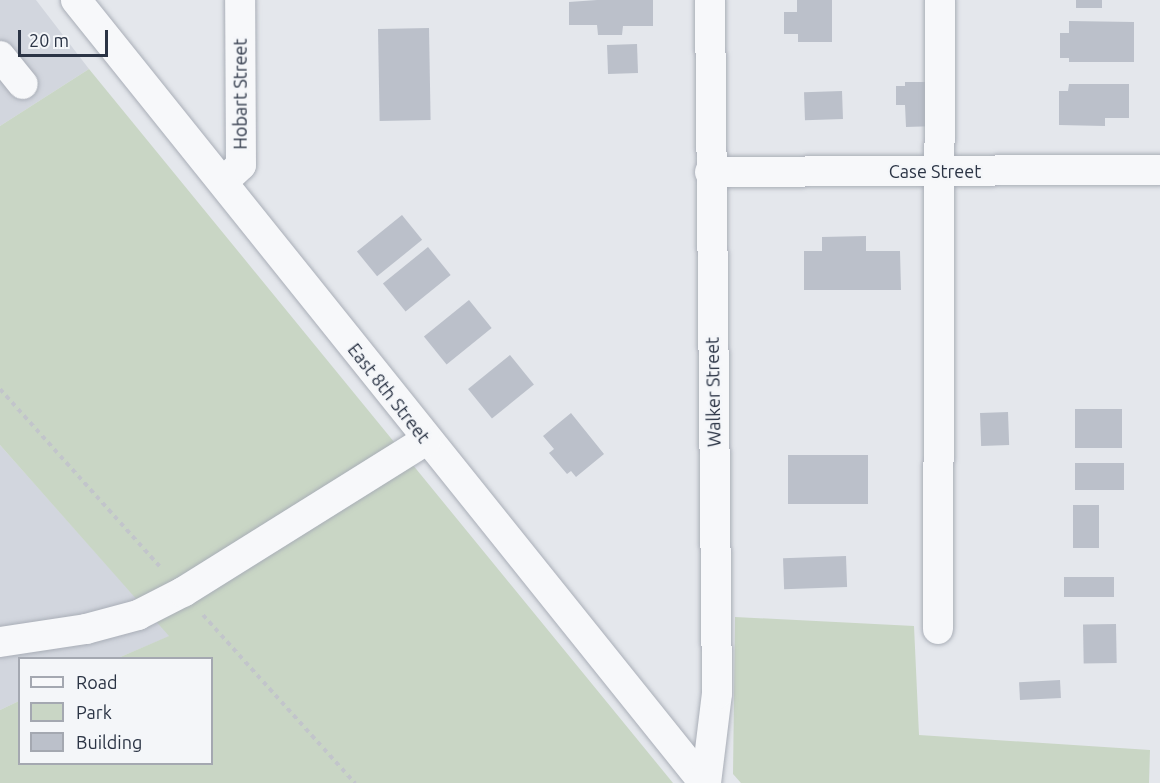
<!DOCTYPE html>
<style>
body{margin:0}
#map{position:relative;width:1160px;height:783px;overflow:hidden;background:#e4e7ec;font-family:Ubuntu,sans-serif}
div>[style]{position:absolute}
[style*='--x']{left:calc(var(--x)*1px);top:calc(var(--y)*1px);width:calc(var(--w)*1px);rotate:calc(var(--a)*1deg)}
.built>*{inset:0;background:#d2d6de}
.green>*{inset:0;background:#c9d6c5}
.building>*{inset:0;background:#bbc0ca;transform-origin:0 0}
.path>*{height:4px;margin-top:-2px;transform-origin:0;background:repeating-linear-gradient(90deg,#c2c5cb 0 4.5px,transparent 0 9px)}
.roads{filter:drop-shadow(0 0 2px #a9aeb7) drop-shadow(0 0 2px #a9aeb7)}
.minor>*{height:30px;margin:-15px;padding:0 15px;transform-origin:15px;border-radius:15px;background:#f7f8fa}
span{translate:-50% -50%;white-space:nowrap;text-align:center;line-height:1.15;-webkit-text-stroke:4.5px #f4f6f9;paint-order:stroke}
.street-label{font-size:18px;color:#2b3445}
.legend{position:absolute;left:18px;top:657px;width:195px;height:108px;box-sizing:border-box;background:#f4f6f9;border:2px solid #a4a8b1;margin:0;padding:8px 10px;list-style:none;font-size:18px;color:#2b3445}
.legend li{display:flex;align-items:center;gap:12px;height:30px}
.legend b{width:30px;border:2px solid #a4a8b1}
.scale{position:absolute;left:18px;top:30px;width:90px;height:27px;box-sizing:border-box;border:3px solid #2b3445;border-top:0;padding-left:8px;font-size:18px;line-height:21px;white-space:nowrap;color:#2b3445;-webkit-text-stroke:4px #f4f6f9;paint-order:stroke}
</style>
<div id="map">
<div class="built">
<i style="clip-path:polygon(0 0,36px 0,89px 69px,0 126px)"></i>
<i style="clip-path:polygon(0 445px,170px 636px,118px 658px,20px 658px,19px 701px,0 710px)"></i>
</div>
<div class="green">
<i style="clip-path:polygon(89px 69px,673px 783px,0 783px,0 710px,19px 701px,20px 764px,212px 764px,212px 658px,118px 658px,169px 636px,0 445px,0 126px)"></i>
<i style="clip-path:polygon(735px 617px,914px 626px,919px 735px,1150px 750px,1149px 783px,741px 783px,733px 774px)"></i>
</div>
<div class="building">
<i style="clip-path:polygon(597px 0,653px 0,653px 26px,623px 26px,622px 35px,598px 35px,597px 25px,569px 25px,569px 2px)"></i>
<i style="clip-path:polygon(797px 0,832px 0,832px 42px,798px 42px,798px 34px,784px 34px,784px 12px,797px 12px)"></i>
<i style="left:1076px;top:0;width:26px;height:8px"></i>
<i style="clip-path:polygon(1069px 21px,1134px 22px,1134px 62px,1069px 62px,1069px 58px,1060px 58px,1060px 33px,1069px 33px)"></i>
<i style="left:429px;top:28px;width:92px;height:51px;rotate:89deg"></i>
<i style="left:637px;top:44px;width:29px;height:30px;rotate:88deg"></i>
<i style="clip-path:polygon(905px 82px,937px 82px,937px 126px,906px 127px,905px 105px,896px 105px,896px 86px,905px 86px)"></i>
<i style="clip-path:polygon(1069px 84px,1129px 84px,1129px 118px,1105px 118px,1105px 126px,1059px 125px,1059px 91px,1068px 91px)"></i>
<i style="left:842px;top:91px;width:28px;height:38px;rotate:88deg"></i>
<i style="left:402px;top:215px;width:32px;height:58px;rotate:51deg"></i>
<i style="clip-path:polygon(866px 236px,866px 251px,900px 251px,901px 290px,804px 290px,804px 251px,822px 251px,822px 237px)"></i>
<i style="left:428px;top:247px;width:36px;height:58px;rotate:51deg"></i>
<i style="left:469px;top:300px;width:36px;height:58px;rotate:51deg"></i>
<i style="left:510px;top:355px;width:38px;height:54px;rotate:51deg"></i>
<i style="left:1075px;top:409px;width:47px;height:39px"></i>
<i style="left:1008px;top:412px;width:33px;height:28px;rotate:88deg"></i>
<i style="clip-path:polygon(571px 413px,604px 454px,576px 477px,571px 471px,567px 474px,549px 453px,554px 449px,543px 436px)"></i>
<i style="left:868px;top:455px;width:49px;height:80px;rotate:90deg"></i>
<i style="left:1124px;top:463px;width:27px;height:49px;rotate:90deg"></i>
<i style="left:1073px;top:505px;width:26px;height:43px"></i>
<i style="left:846px;top:556px;width:31px;height:63px;rotate:88deg"></i>
<i style="left:1114px;top:577px;width:20px;height:50px;rotate:90deg"></i>
<i style="left:1116px;top:624px;width:39px;height:33px;rotate:89deg"></i>
<i style="left:1060px;top:680px;width:18px;height:41px;rotate:87deg"></i>
</div>
<div class="path">
<i style="--x:0;--y:389;--w:242;--a:48"></i>
<i style="--x:203;--y:615;--w:227;--a:47.9"></i>
</div>
<div class="roads">
<div class="minor">
<i style="--x:76;--y:0;--w:1004;--a:51.27"></i>
<i style="--x:0;--y:56;--w:36;--a:51"></i>
<i style="--x:710;--y:172;--w:450;--a:-0.3"></i>
<i style="--x:224;--y:181;--w:23;--a:-43"></i>
<i style="--x:241;--y:165;--w:165;--a:-90.3"></i>
<i style="--x:938;--y:629;--w:629;--a:-89.82"></i>
<i style="--x:0;--y:642;--w:87;--a:-8.6"></i>
<i style="--x:86;--y:629;--w:54;--a:-15.1"></i>
<i style="--x:138;--y:615;--w:51;--a:-27.1"></i>
<i style="--x:183;--y:592;--w:287;--a:-32"></i>
<i style="--x:706;--y:783;--w:90;--a:-83"></i>
<i style="--x:717;--y:694;--w:694;--a:-90.58"></i>
</div>
</div>
<div class="street-label">
<span style="left:240px;top:94px;rotate:-90deg">Hobart Street</span>
<span style="left:935px;top:171px">Case Street</span>
<span style="left:713px;top:392px;rotate:-91deg">Walker Street</span>
<span style="left:389px;top:393px;rotate:52deg">East 8th Street</span>
</div>
<ul class="legend">
<li><b style="height:8px;background:#f7f8fa"></b>Road</li>
<li><b style="height:16px;background:#c9d6c5"></b>Park</li>
<li><b style="height:16px;background:#bbc0ca"></b>Building</li>
</ul>
<div class="scale">20 m</div>
</div>
